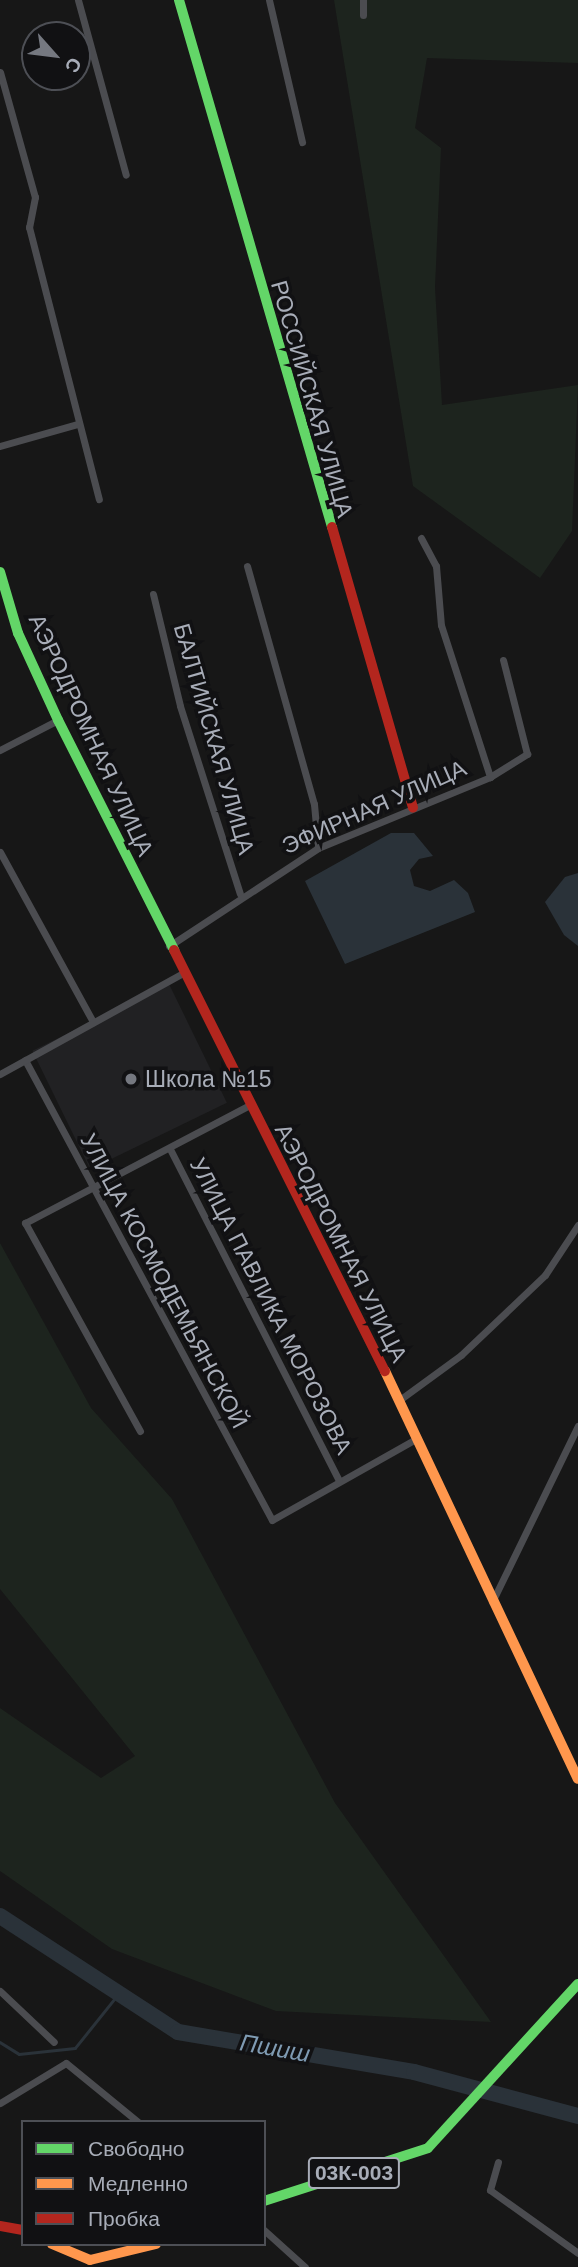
<!DOCTYPE html>
<meta charset="utf-8">
<style>
body{margin:0}
#map{position:relative;width:578px;height:2267px;overflow:hidden;background:#171717;font-family:Arial,sans-serif}
div>[style]{position:absolute}
[style*='--x']{left:calc(var(--x)*1px);top:calc(var(--y)*1px);width:calc(var(--w)*1px);rotate:calc(var(--a)*1deg)}
.built>*{inset:0;background:#212123;transform-origin:0 0}
.green>*{inset:0;background:#1d241e}
.water>*{inset:0;background:#2a3239}
.stream>*{height:2.5px;margin:-1.25px;padding:0 1.25px;transform-origin:1.25px;border-radius:1.25px;background:#2a3239}
.river>*{height:16px;margin:-8px;padding:0 8px;transform-origin:8px;border-radius:8px;background:#2a3239}
.street>*{height:7px;margin:-3.5px;padding:0 3.5px;transform-origin:3.5px;border-radius:3.5px;background:#4b4c50}
.fast>*{height:10px;margin:-5px;padding:0 5px;transform-origin:5px;border-radius:5px;background:#63d668}
.slow>*{height:10px;margin:-5px;padding:0 5px;transform-origin:5px;border-radius:5px;background:#ff974d}
.jam>*{height:10px;margin:-5px;padding:0 5px;transform-origin:5px;border-radius:5px;background:#b3261e}
.dots>*{width:19px;height:19px;translate:-50% -50%;box-sizing:border-box;border:4px solid #111113;border-radius:50%}
span{translate:-50% -50%;white-space:nowrap;text-align:center;line-height:1.15;-webkit-text-stroke:7px #111113;paint-order:stroke}
.shield-label span{padding:2px 5px;background:#111113;border:2px solid;border-radius:5px;-webkit-text-stroke-width:0}
.shield-label{font-size:21px;color:#a8adb8;font-weight:700}
.street-label{font-size:23px;color:#a8adb8}
.poi-label{font-size:23px;color:#a8adb8}
.left{translate:0 -50%;text-align:left}
.water-label{font-size:24px;color:#7f9bb3;font-style:italic}
.legend{position:absolute;left:21px;top:2120px;width:245px;height:126px;box-sizing:border-box;background:#111113;border:2px solid #4d4f55;margin:0;padding:9px 12px;list-style:none;font-size:21px;color:#a8adb8}
.legend li{display:flex;align-items:center;gap:14px;height:35px}
.legend b{width:35px;border:2px solid #4d4f55}
.north{position:absolute;left:21px;top:21px;width:70px;height:70px;box-sizing:border-box;background:#111113;border:2px solid #4d4f55;border-radius:50%;rotate:118deg;font-size:19px;font-weight:700;line-height:28px;text-align:center;color:#a8adb8}
.north::after{content:'';display:block;margin:auto;width:24px;height:32px;background:#757880;clip-path:polygon(50% 0,100% 100%,50% 72%,0 100%)}
</style>
<div id="map">
<div class="built">
<i style="left:169px;top:984px;width:132px;height:152px;rotate:64deg"></i>
</div>
<div class="green">
<i style="clip-path:polygon(334px 0,578px 0,578px 63px,427px 58px,415px 128px,441px 148px,435px 288px,442px 405px,578px 385px,572px 531px,540px 578px,413px 486px)"></i>
<i style="clip-path:polygon(0 1243px,91px 1408px,172px 1499px,335px 1803px,491px 2022px,276px 2011px,112px 1949px,0 1871px,0 1708px,101px 1778px,135px 1756px,0 1589px)"></i>
</div>
<div class="water">
<i style="clip-path:polygon(391px 833px,414px 833px,433px 856px,419px 859px,410px 870px,414px 886px,430px 891px,454px 880px,468px 893px,475px 912px,345px 964px,305px 881px)"></i>
<i style="clip-path:polygon(578px 873px,578px 946px,564px 935px,545px 902px,565px 877px)"></i>
</div>
<div class="stream">
<i style="--x:0;--y:2042;--w:22;--a:32"></i>
<i style="--x:19;--y:2054;--w:56;--a:-6.1"></i>
<i style="--x:75;--y:2048;--w:70;--a:-51.3"></i>
</div>
<div class="river">
<i style="--x:0;--y:1916;--w:212;--a:33.1"></i>
<i style="--x:178;--y:2032;--w:239;--a:9.6"></i>
<i style="--x:414;--y:2072;--w:170;--a:15"></i>
</div>
<div class="street">
<i style="--x:78;--y:0;--w:181;--a:74.7"></i>
<i style="--x:269;--y:0;--w:146;--a:76.9"></i>
<i style="--x:363;--y:0;--w:15;--a:90"></i>
<i style="--x:0;--y:72;--w:130;--a:74.4"></i>
<i style="--x:35;--y:197;--w:31;--a:101"></i>
<i style="--x:29;--y:227;--w:281;--a:75.6"></i>
<i style="--x:0;--y:446;--w:81;--a:-15.8"></i>
<i style="--x:421;--y:538;--w:32;--a:62"></i>
<i style="--x:436;--y:566;--w:59;--a:85.2"></i>
<i style="--x:441;--y:625;--w:160;--a:72.1"></i>
<i style="--x:247;--y:566;--w:247;--a:74.3"></i>
<i style="--x:314;--y:804;--w:44;--a:84.8"></i>
<i style="--x:153;--y:594;--w:115;--a:76.4"></i>
<i style="--x:180;--y:706;--w:197;--a:72.3"></i>
<i style="--x:0;--y:750;--w:65;--a:-27.3"></i>
<i style="--x:0;--y:852;--w:194;--a:61.3"></i>
<i style="--x:169;--y:946;--w:178;--a:-33.3"></i>
<i style="--x:318;--y:848;--w:186;--a:-22.4"></i>
<i style="--x:490;--y:777;--w:44;--a:-31.9"></i>
<i style="--x:527;--y:754;--w:97;--a:-104.3"></i>
<i style="--x:25;--y:1060;--w:522;--a:61.77"></i>
<i style="--x:272;--y:1520;--w:165;--a:-29.4"></i>
<i style="--x:0;--y:1074;--w:209;--a:-28.9"></i>
<i style="--x:170;--y:1149;--w:372;--a:63"></i>
<i style="--x:398;--y:1401;--w:78;--a:-36.1"></i>
<i style="--x:461;--y:1355;--w:116;--a:-43.6"></i>
<i style="--x:545;--y:1275;--w:60;--a:-56.6"></i>
<i style="--x:140;--y:1431;--w:238;--a:-118.9"></i>
<i style="--x:25;--y:1223;--w:254;--a:-27.7"></i>
<i style="--x:492;--y:1602;--w:196;--a:-64"></i>
<i style="--x:0;--y:1991;--w:74;--a:43.4"></i>
<i style="--x:0;--y:2103;--w:77;--a:-31.2"></i>
<i style="--x:66;--y:2063;--w:93;--a:39.3"></i>
<i style="--x:498;--y:2162;--w:29;--a:106"></i>
<i style="--x:490;--y:2190;--w:108;--a:35.6"></i>
<i style="--x:264;--y:2230;--w:55;--a:42.1"></i>
</div>
<div class="fast">
<i style="--x:179;--y:0;--w:549;--a:73.81"></i>
<i style="--x:0;--y:572;--w:64;--a:73.6"></i>
<i style="--x:18;--y:633;--w:96;--a:65.3"></i>
<i style="--x:58;--y:720;--w:258;--a:63.2"></i>
<i style="--x:264;--y:2201;--w:172;--a:-17.9"></i>
<i style="--x:428;--y:2148;--w:222;--a:-47.6"></i>
</div>
<div class="slow">
<i style="--x:385;--y:1371;--w:451;--a:64.7"></i>
<i style="--x:52;--y:2244;--w:41;--a:22.8"></i>
<i style="--x:90;--y:2260;--w:68;--a:-13.6"></i>
</div>
<div class="jam">
<i style="--x:332;--y:527;--w:292;--a:73.9"></i>
<i style="--x:174;--y:950;--w:471;--a:63.4"></i>
<i style="--x:0;--y:2226;--w:23;--a:10"></i>
</div>
<div class="dots">
<i style="left:131px;top:1079px;background:#757880"></i>
</div>
<div class="shield-label">
<span style="left:354px;top:2173px">03К-003</span>
</div>
<div class="street-label">
<span style="left:312px;top:399px;rotate:74deg">РОССИЙСКАЯ УЛИЦА</span>
<span style="left:91px;top:735px;rotate:65deg">АЭРОДРОМНАЯ УЛИЦА</span>
<span style="left:214px;top:739px;rotate:74deg">БАЛТИЙСКАЯ УЛИЦА</span>
<span style="left:374px;top:807px;rotate:-24deg">ЭФИРНАЯ УЛИЦА</span>
<span style="left:341px;top:1243px;rotate:63deg">АЭРОДРОМНАЯ УЛИЦА</span>
<span style="left:164px;top:1281px;rotate:62deg">УЛИЦА КОСМОДЕМЬЯНСКОЙ</span>
<span style="left:271px;top:1306px;rotate:63deg">УЛИЦА ПАВЛИКА МОРОЗОВА</span>
</div>
<div class="poi-label">
<span class="left" style="left:145px;top:1079px">Школа №15</span>
</div>
<div class="water-label">
<span style="left:275px;top:2048px;rotate:10deg">Пшиш</span>
</div>
<ul class="legend">
<li><b style="height:9px;background:#63d668"></b>Свободно</li>
<li><b style="height:9px;background:#ff974d"></b>Медленно</li>
<li><b style="height:9px;background:#b3261e"></b>Пробка</li>
</ul>
<div class="north">С</div>
</div>
